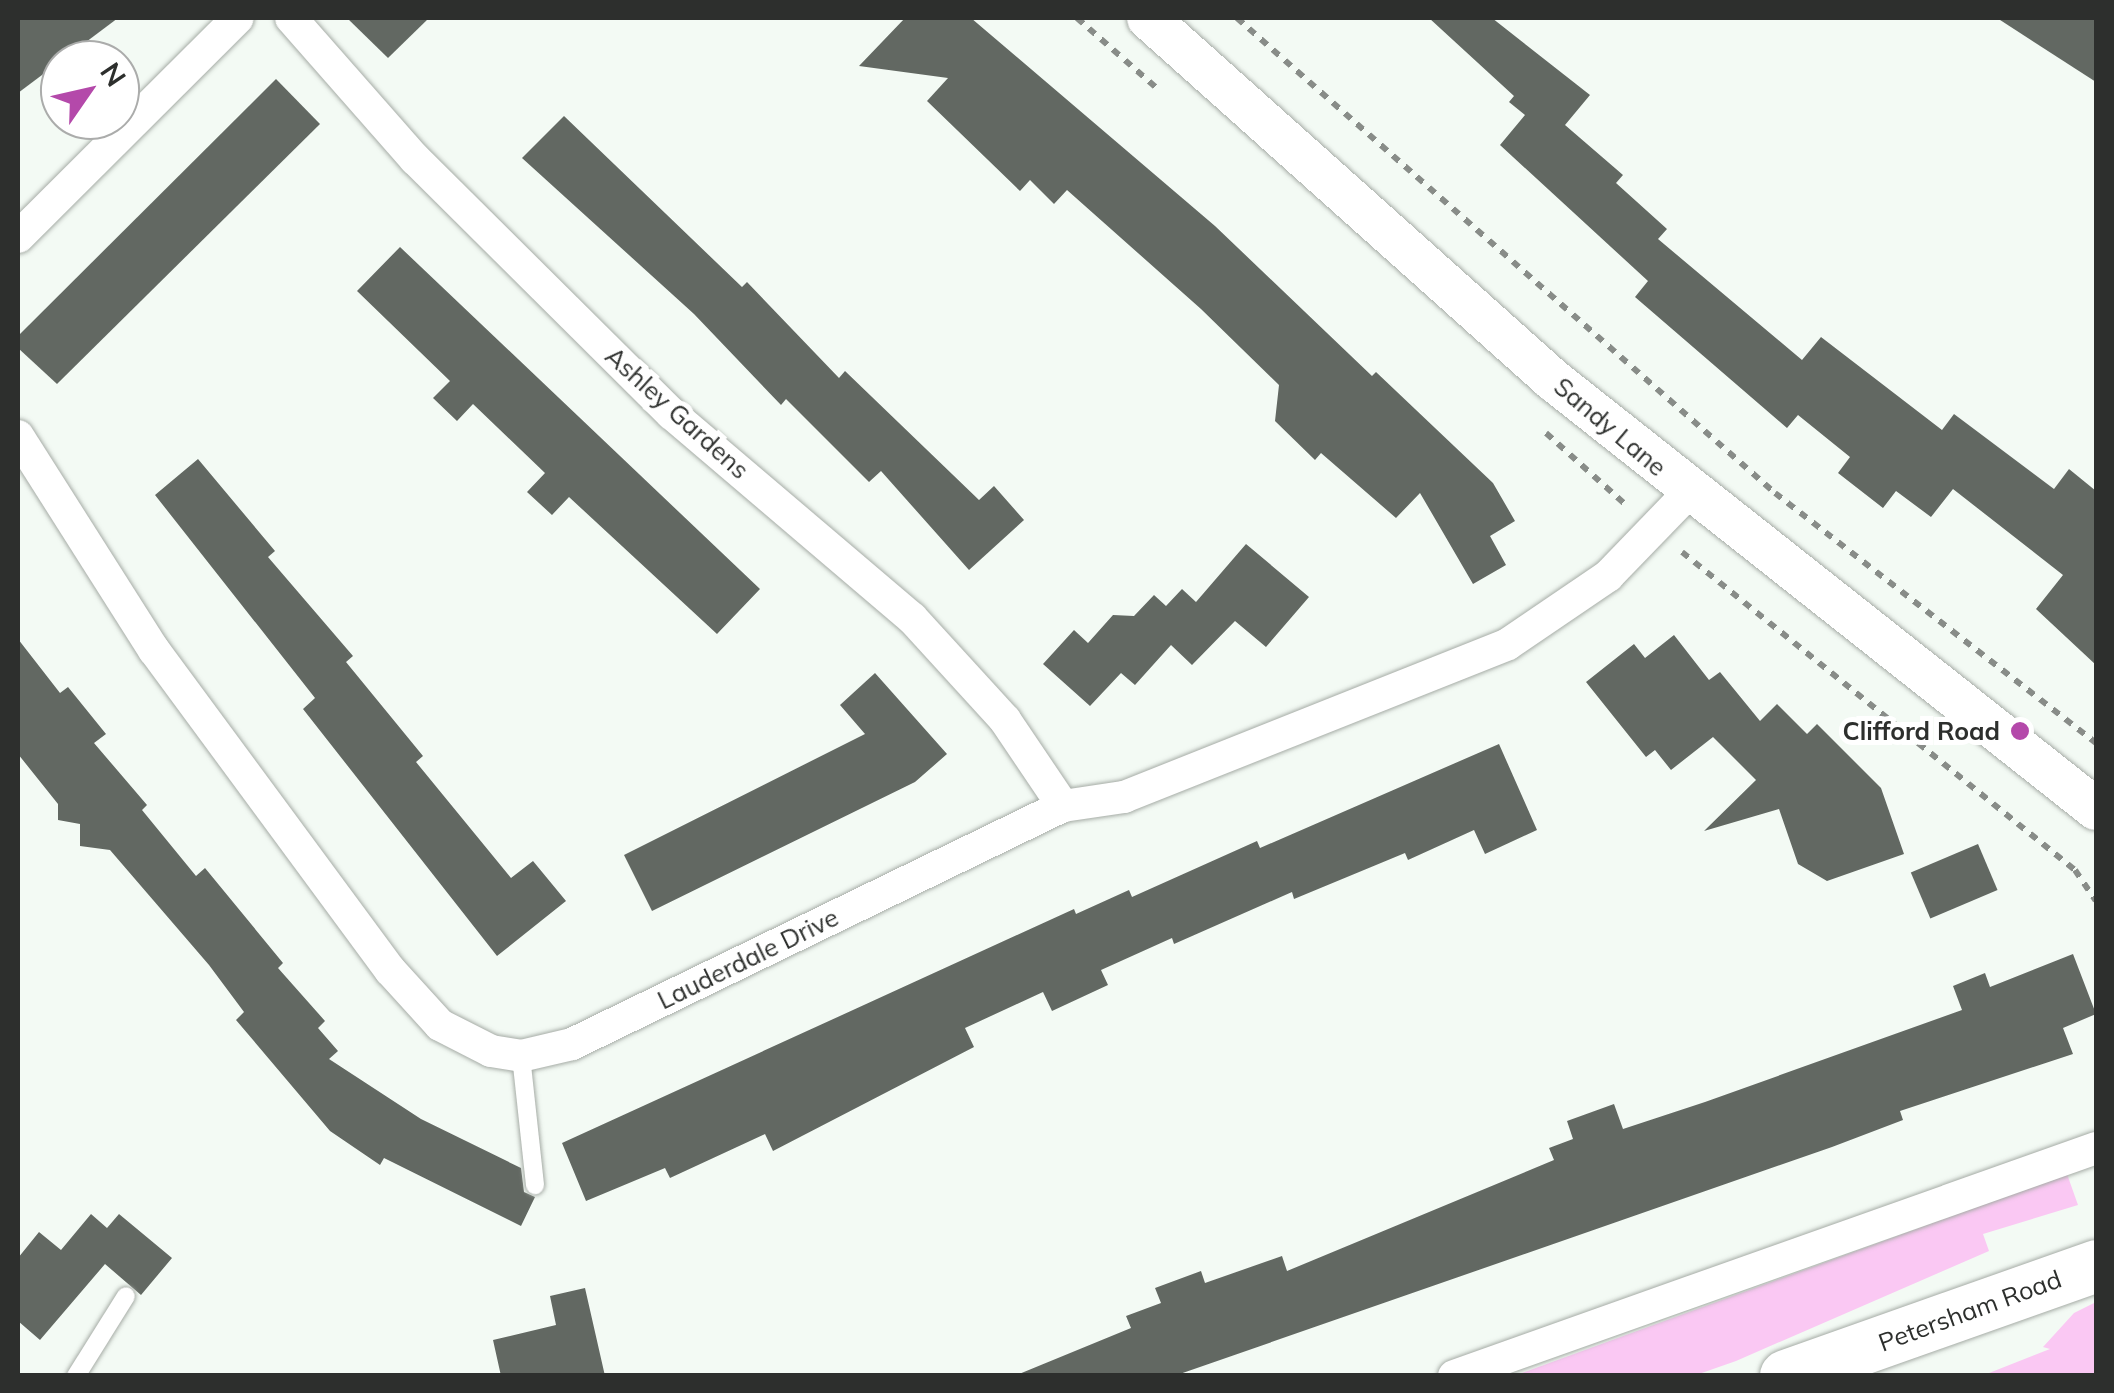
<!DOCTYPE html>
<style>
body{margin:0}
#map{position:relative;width:2114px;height:1393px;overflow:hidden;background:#f3faf4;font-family:Mulish,sans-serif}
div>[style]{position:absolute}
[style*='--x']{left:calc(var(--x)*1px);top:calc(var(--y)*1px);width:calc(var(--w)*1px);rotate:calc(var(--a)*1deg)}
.green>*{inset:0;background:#fac8f3}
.building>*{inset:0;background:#626862;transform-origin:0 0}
.path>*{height:6px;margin-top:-3px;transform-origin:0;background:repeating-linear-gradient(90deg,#888c88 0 8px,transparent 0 16px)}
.roads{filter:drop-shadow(0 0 2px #a6aca6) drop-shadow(0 0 2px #a6aca6)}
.service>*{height:18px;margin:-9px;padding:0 9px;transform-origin:9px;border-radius:9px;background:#fff}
.minor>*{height:32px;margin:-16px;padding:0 16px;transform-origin:16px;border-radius:16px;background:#fff}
.tertiary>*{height:42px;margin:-21px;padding:0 21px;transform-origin:21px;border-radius:21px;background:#fff}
.primary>*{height:52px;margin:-26px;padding:0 26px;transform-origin:26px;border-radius:26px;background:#fff}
.dots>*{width:28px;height:28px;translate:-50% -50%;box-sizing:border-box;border:5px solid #fff;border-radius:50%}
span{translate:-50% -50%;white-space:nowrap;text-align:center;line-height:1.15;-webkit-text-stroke:10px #fff;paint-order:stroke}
.street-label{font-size:25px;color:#2d2f2d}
.poi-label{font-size:25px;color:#2d2f2d;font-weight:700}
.right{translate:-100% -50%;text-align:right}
.frame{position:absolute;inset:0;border:20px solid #2d2f2d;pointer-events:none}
.north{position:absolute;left:40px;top:40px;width:100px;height:100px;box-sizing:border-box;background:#fff;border:2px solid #abacab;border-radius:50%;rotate:56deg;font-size:28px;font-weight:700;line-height:40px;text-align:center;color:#2d2f2d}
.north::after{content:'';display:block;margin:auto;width:35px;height:45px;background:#b449aa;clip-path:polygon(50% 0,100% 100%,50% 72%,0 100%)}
</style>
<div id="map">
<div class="green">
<i style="clip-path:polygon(2067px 1174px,2078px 1205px,1983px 1234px,1989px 1251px,1736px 1361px,1696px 1375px,1514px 1376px)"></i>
<i style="clip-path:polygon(2096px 1302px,2096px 1375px,1984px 1375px,2050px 1349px,2043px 1347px,2074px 1313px)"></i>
</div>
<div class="building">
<i style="clip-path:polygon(18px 18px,118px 18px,18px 93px)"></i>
<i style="clip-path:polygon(347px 18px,429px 18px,388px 58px)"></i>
<i style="clip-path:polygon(905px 18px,971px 18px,1215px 226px,1372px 376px,1376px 372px,1493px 483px,1515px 521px,1490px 536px,1506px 565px,1473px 584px,1420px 493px,1396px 518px,1321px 453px,1315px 460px,1275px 421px,1279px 385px,1201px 309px,1067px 190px,1054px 204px,1030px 180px,1020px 191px,927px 101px,948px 78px,859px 66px)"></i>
<i style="clip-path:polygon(1429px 18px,1492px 18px,1590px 95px,1565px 125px,1623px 175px,1616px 183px,1667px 229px,1658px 239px,1802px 360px,1821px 337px,1942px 430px,1954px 414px,2054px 489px,2069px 469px,2096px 491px,2096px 665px,2036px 609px,2063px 575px,1953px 489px,1931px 517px,1896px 491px,1883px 508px,1838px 473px,1850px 457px,1798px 415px,1787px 428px,1635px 297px,1648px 281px,1500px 145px,1525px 115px,1509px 102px,1514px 96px)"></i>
<i style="clip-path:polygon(1997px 18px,2096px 18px,2096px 82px)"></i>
<i style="clip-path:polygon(276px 79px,320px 124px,57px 384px,18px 348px,18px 336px)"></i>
<i style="clip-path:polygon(564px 116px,742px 287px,747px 282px,839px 378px,845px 371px,979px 500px,994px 486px,1024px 520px,969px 570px,881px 471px,869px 482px,786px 399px,781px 405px,694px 314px,522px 158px)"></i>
<i style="clip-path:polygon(400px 247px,760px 589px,717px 634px,569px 497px,552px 515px,527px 492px,545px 473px,473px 404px,457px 421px,433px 398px,450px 381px,357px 291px)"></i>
<i style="clip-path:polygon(198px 459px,275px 551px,268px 557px,353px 656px,346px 662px,423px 756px,416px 762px,511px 878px,533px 861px,566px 901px,497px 956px,303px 709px,315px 698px,155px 495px)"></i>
<i style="clip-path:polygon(1246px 544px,1309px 597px,1266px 647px,1235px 621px,1192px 665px,1171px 645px,1135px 685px,1121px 673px,1090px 706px,1043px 664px,1074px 630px,1088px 643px,1113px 615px,1134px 616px,1154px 595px,1166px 606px,1182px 589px,1196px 602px)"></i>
<i style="clip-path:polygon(1674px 635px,1709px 680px,1720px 672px,1760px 721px,1777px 704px,1807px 734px,1817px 724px,1881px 788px,1904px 854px,1827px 881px,1798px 864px,1779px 809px,1704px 831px,1756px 780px,1713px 737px,1671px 770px,1655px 750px,1646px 757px,1586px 682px,1634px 644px,1645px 658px)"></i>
<i style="clip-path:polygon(18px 639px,60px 693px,68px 687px,106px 734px,94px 743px,147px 805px,142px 810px,196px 876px,205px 868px,283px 963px,278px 968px,325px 1021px,318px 1028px,338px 1051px,329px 1059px,421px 1119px,521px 1168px,524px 1192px,535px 1197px,521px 1226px,384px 1158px,380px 1165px,330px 1131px,236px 1020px,244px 1012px,209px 965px,110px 850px,80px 846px,80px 824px,58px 820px,58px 804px,18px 754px)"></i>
<i style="clip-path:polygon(875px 673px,947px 754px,915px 782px,652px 911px,624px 855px,865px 734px,840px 705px)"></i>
<i style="clip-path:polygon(1499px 744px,1537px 830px,1485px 854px,1474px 830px,1408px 860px,1405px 853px,1294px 899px,1292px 892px,1174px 944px,1172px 938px,1101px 970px,1108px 985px,1052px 1011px,1043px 992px,965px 1028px,974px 1047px,773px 1151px,765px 1134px,670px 1178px,665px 1168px,586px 1201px,562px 1143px,1074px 909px,1076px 914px,1129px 890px,1132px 897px,1257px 841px,1260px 848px)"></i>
<i style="left:1978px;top:844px;width:50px;height:73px;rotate:67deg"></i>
<i style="clip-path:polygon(2073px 954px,2096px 1014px,2063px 1028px,2073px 1054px,1900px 1111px,1903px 1120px,1832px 1147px,1174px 1376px,1014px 1376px,1131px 1328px,1126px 1316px,1161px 1303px,1155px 1288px,1201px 1271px,1205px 1283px,1282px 1256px,1287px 1271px,1554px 1160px,1549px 1148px,1573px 1139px,1567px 1121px,1614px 1104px,1623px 1129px,1705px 1102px,1962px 1010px,1953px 986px,1985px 973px,1990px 987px)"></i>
<i style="clip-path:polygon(91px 1214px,107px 1228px,119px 1214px,172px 1258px,141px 1295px,105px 1264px,40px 1340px,18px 1321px,18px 1258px,39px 1232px,61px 1250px)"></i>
<i style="clip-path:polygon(585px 1288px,605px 1376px,501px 1376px,493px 1340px,556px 1325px,550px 1296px)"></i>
</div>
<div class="path">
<i style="--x:1077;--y:18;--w:109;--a:41.3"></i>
<i style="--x:1237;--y:18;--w:718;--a:41.44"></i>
<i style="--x:1775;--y:493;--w:407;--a:37.9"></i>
<i style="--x:1546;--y:433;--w:108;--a:42"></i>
<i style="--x:1682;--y:552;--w:506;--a:38.98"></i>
<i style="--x:2075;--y:870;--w:37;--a:56"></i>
</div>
<div class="roads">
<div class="service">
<i style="--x:521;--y:1056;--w:130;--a:83.8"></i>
<i style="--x:76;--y:1376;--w:94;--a:-58"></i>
</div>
<div class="minor">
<i style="--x:291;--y:18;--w:188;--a:48.7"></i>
<i style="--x:415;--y:159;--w:362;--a:44.8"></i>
<i style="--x:672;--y:414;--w:315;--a:40.4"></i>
<i style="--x:912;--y:618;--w:138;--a:47.6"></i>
<i style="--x:1005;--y:720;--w:104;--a:56"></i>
<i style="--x:18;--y:237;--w:310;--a:-44.9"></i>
<i style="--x:18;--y:436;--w:254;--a:57.6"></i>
<i style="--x:154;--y:650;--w:398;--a:53.6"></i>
<i style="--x:390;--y:970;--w:74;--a:47.7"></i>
<i style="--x:440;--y:1025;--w:57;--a:27"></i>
<i style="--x:491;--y:1051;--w:30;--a:9"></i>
<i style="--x:521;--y:1056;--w:52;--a:-13.2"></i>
<i style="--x:572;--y:1044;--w:546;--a:-25.86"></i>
<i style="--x:1063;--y:806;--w:62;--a:-8.4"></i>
<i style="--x:1124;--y:797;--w:413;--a:-21.7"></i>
<i style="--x:1508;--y:644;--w:121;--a:-34.2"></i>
<i style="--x:1608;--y:576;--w:117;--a:-46"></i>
<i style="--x:1454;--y:1376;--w:681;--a:-19.55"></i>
</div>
<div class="tertiary">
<i style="--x:1148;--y:18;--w:543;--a:41.79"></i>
<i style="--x:1553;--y:380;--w:692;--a:38.31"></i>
</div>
<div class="primary">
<i style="--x:1786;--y:1376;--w:329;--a:-19.5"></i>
</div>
</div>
<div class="dots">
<i style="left:2020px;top:731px;background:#b449aa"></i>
</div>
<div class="street-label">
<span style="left:677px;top:413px;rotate:42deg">Ashley Gardens</span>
<span style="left:1610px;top:427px;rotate:40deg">Sandy Lane</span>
<span style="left:748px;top:959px;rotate:-26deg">Lauderdale Drive</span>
<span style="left:1970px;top:1311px;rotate:-20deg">Petersham Road</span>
</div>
<div class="poi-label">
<span class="right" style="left:2000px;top:731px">Clifford Road</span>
</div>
<div class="frame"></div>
<div class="north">N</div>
</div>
